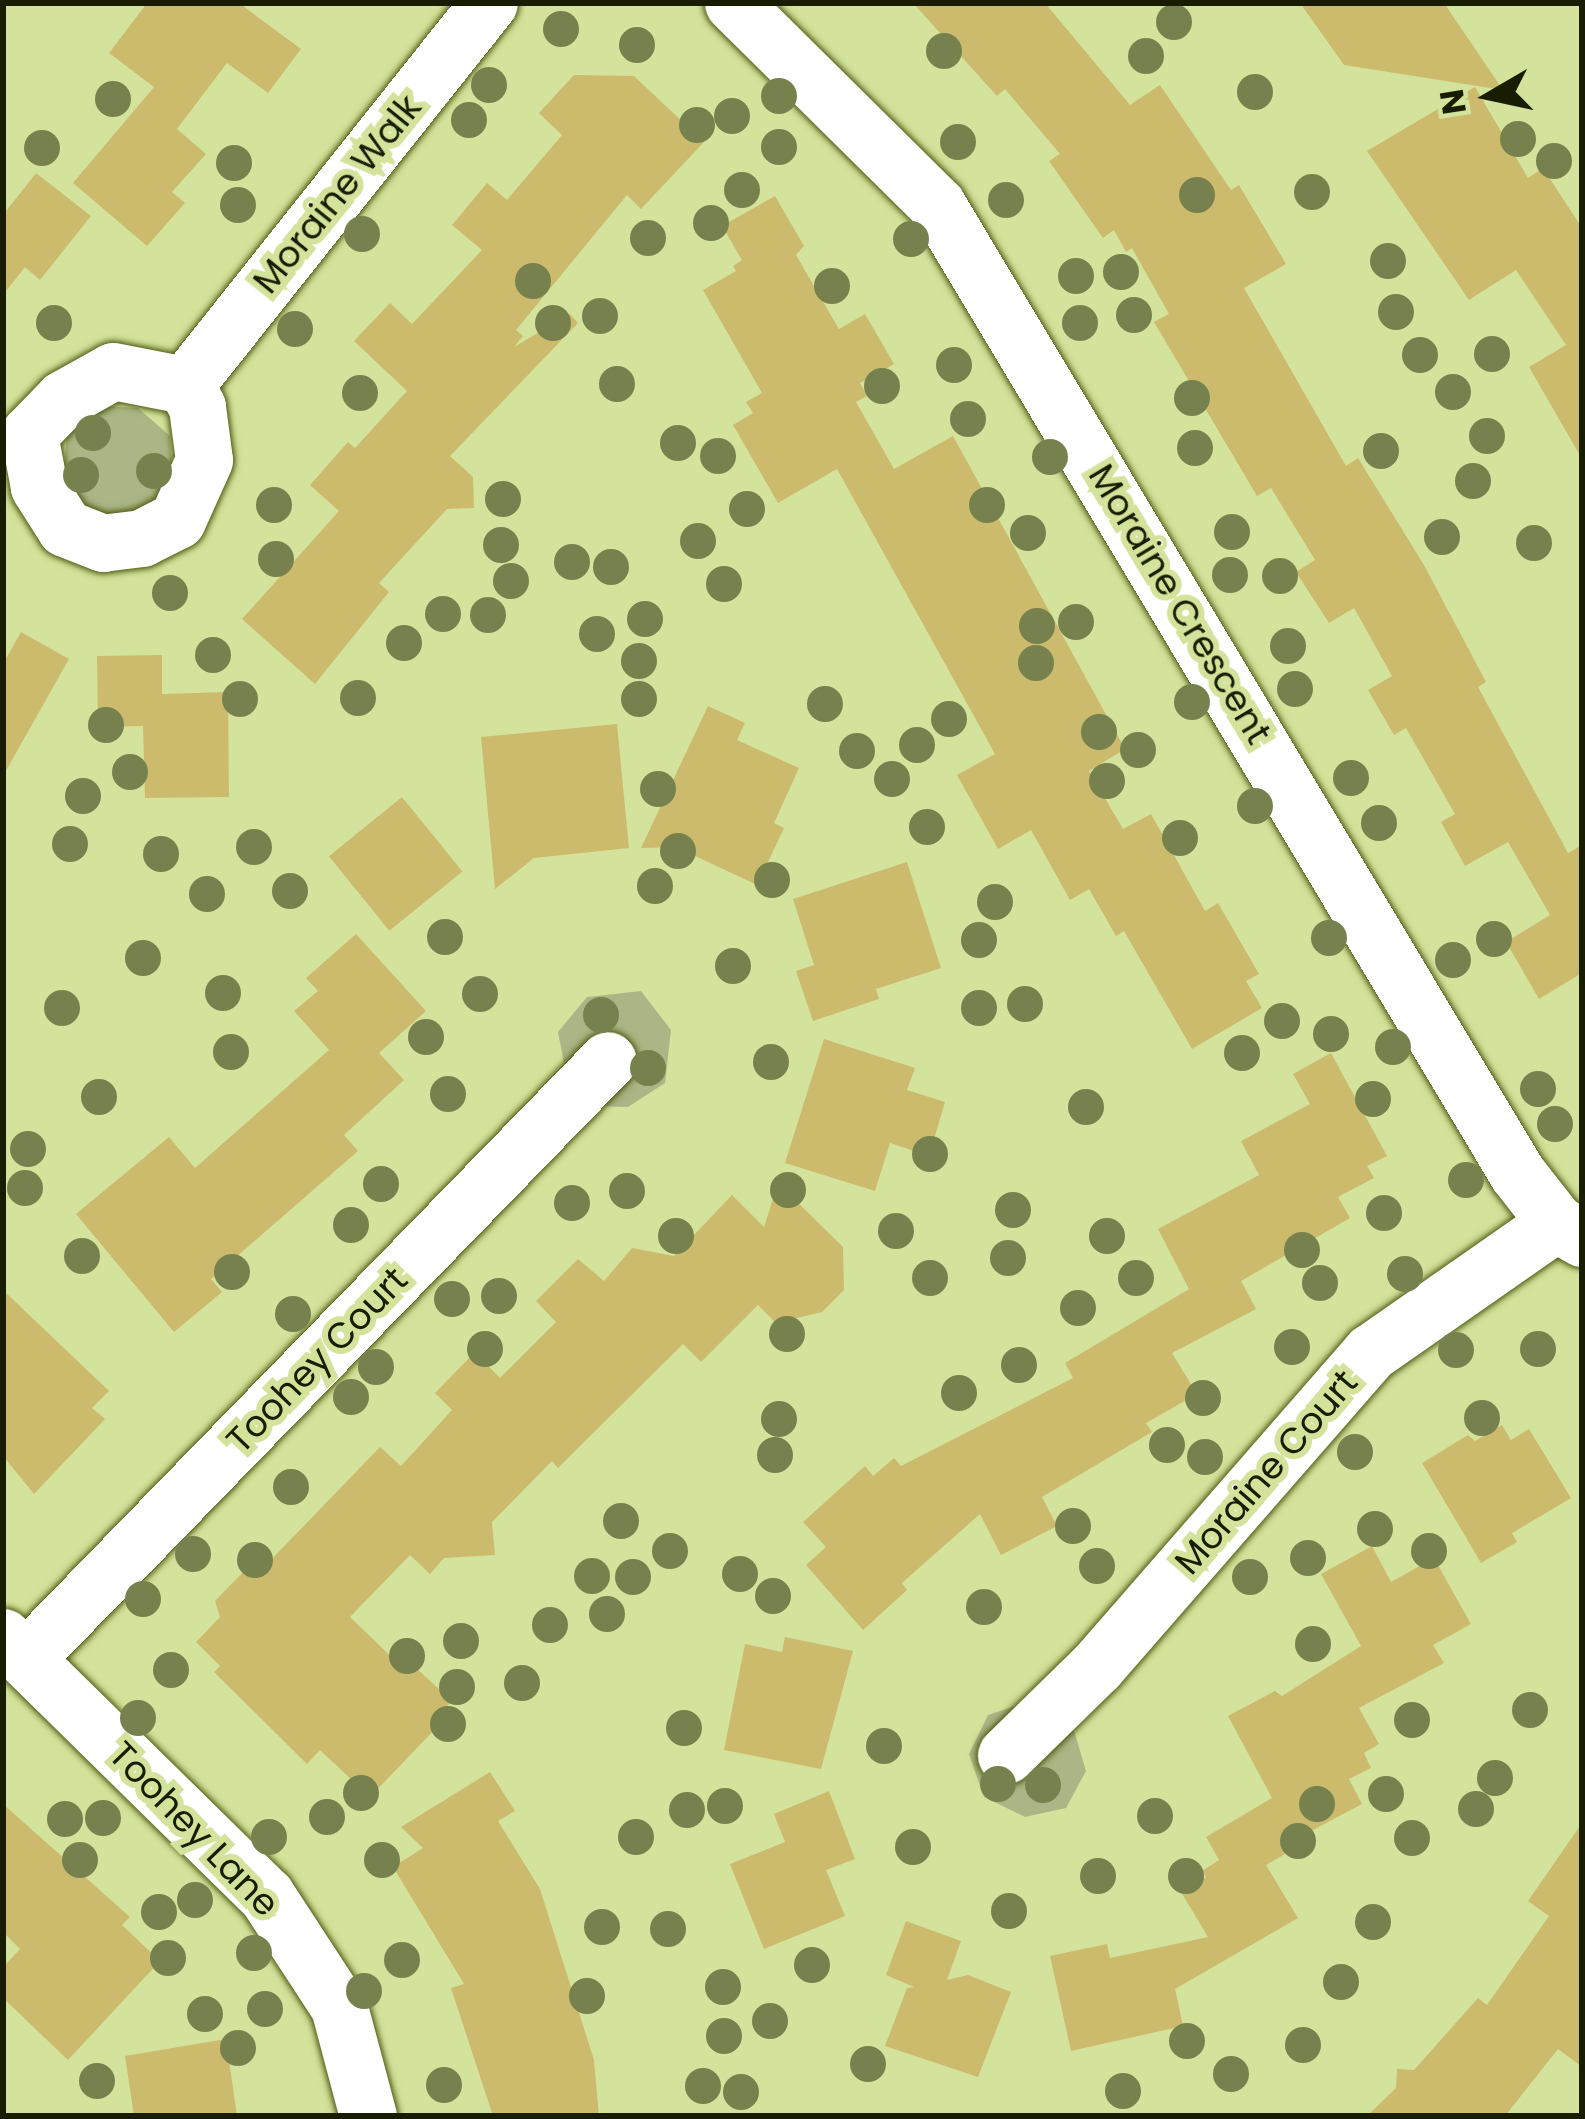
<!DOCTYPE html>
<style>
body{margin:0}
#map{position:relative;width:1585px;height:2119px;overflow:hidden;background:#d4e39b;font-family:Poppins,sans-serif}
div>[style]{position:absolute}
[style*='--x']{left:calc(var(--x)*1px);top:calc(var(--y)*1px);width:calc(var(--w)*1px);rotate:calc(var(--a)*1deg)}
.green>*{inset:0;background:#abb686}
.building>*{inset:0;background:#ccbb6d;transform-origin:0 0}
.roads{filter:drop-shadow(0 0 3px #4f5a11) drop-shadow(0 0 3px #4f5a11)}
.street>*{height:57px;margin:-28.5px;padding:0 28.5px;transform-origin:28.5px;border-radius:28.5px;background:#fff}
.trees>*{width:36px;height:36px;margin:-18px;border-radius:50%;background:#77814e}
span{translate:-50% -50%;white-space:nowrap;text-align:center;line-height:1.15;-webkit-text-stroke:12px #d4e39b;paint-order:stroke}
.street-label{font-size:36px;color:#181d02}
.frame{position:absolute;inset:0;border:6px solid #181d02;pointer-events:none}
.north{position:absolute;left:1429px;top:36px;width:120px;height:120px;-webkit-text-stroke:9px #d4e39b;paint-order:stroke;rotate:261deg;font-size:33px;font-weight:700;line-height:48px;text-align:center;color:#181d02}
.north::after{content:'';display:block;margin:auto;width:42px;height:54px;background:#181d02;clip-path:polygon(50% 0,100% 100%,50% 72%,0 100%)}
</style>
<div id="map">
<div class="green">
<i style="clip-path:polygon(100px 406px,138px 408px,170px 436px,173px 489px,142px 517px,99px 519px,63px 484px,67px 434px)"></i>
<i style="clip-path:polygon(641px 991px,671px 1030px,665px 1083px,628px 1107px,594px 1106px,568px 1084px,558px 1032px,587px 997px)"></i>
<i style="clip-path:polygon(1030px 1701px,1073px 1727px,1086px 1771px,1066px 1808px,1025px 1817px,984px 1797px,969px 1754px,988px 1715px)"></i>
</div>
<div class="building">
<i style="clip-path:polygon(147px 3px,239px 3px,301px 49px,268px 93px,227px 63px,177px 129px,206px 154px,172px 192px,185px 203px,147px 246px,73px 183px,154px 87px,109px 53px)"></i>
<i style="clip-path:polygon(913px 3px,1045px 3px,1130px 105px,1160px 85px,1231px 190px,1239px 185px,1286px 264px,1244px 288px,1346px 466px,1358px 458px,1424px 565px,1486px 682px,1478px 687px,1568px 853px,1582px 845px,1582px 973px,1539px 999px,1506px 942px,1550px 915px,1508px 842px,1465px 866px,1441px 822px,1455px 814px,1406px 728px,1394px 735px,1368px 690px,1392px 676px,1354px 608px,1329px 623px,1296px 572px,1315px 560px,1271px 488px,1257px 496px,1154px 322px,1169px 314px,1132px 248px,1126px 252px,1114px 230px,1103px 238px,1049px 161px,1060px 154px,1005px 89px,997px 96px)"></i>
<i style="clip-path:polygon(1300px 3px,1444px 3px,1503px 90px,1344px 65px)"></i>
<i style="clip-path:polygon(574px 75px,634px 76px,704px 142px,641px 209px,627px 195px,516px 330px,523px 336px,514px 347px,570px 314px,578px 323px,450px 456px,473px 477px,474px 508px,447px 509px,379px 583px,389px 592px,315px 684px,242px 619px,339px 511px,310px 485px,348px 442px,355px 448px,407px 391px,354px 341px,390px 303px,412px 324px,482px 250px,452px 225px,487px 183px,507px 200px,562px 135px,539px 113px)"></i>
<i style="clip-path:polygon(1475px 87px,1528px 178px,1543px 168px,1582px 228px,1582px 459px,1529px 367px,1566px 345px,1516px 270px,1469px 300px,1367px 151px)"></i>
<i style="clip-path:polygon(36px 173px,91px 216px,40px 280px,25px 267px,3px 295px,3px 215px)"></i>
<i style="clip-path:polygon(775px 196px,804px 246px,796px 255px,839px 329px,865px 314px,894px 364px,860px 383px,867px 396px,856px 402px,894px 469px,953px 436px,1125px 749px,1089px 771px,1123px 829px,1151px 814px,1205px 911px,1218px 903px,1259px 974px,1246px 981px,1262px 1008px,1192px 1049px,1124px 931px,1116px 936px,1089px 889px,1070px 900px,1031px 830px,998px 849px,957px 775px,995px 754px,837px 469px,778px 503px,733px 425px,753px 413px,746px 402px,762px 393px,703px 290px,736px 271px,733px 266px,742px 260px,722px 226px)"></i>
<i style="clip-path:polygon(21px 632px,69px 659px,3px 776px,3px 664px)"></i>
<i style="clip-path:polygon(162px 655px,162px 694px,228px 692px,229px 797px,145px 798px,143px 726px,98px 727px,97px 656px)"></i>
<i style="clip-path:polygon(708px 706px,745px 723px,737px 740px,799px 768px,774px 823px,784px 828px,757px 885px,676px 847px,641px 848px)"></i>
<i style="clip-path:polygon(617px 724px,629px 848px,534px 858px,495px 889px,481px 737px)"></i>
<i style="left:402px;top:797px;width:96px;height:94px;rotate:51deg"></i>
<i style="clip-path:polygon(907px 862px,941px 968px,876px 989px,879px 999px,813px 1021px,796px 971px,814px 965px,793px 899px)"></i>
<i style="clip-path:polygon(356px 934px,426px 1011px,379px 1053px,404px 1080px,344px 1135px,358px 1151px,211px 1279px,222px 1292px,174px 1332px,76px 1214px,169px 1137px,195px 1168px,329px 1050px,294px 1011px,318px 991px,306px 978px)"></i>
<i style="clip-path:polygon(824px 1039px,915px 1068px,907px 1090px,945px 1102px,929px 1156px,890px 1143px,875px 1191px,785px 1163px)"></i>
<i style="clip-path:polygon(1331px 1053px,1387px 1156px,1367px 1166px,1374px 1178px,1338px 1197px,1350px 1218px,1241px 1281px,1256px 1309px,1172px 1353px,1197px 1394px,1146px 1423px,1152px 1432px,1042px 1497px,1057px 1526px,1001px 1555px,980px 1514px,902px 1583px,907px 1590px,863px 1630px,806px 1565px,826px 1547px,803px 1522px,865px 1466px,873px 1476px,894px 1458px,901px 1466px,1073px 1378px,1065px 1363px,1189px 1289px,1158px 1229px,1259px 1175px,1241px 1141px,1310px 1104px,1293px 1074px)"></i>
<i style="clip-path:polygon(778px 1183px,843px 1247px,844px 1290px,822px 1312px,776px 1323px,758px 1305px,701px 1362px,683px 1344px,558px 1468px,552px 1461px,492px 1522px,495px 1555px,444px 1558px,430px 1574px,410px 1555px,350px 1617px,408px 1673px,414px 1666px,452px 1701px,433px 1721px,438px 1726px,370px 1797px,320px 1750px,307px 1764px,214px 1672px,220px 1666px,196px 1642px,220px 1617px,215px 1601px,259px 1556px,267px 1564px,380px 1447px,401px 1466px,452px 1410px,435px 1393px,475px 1352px,500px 1378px,556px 1322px,536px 1301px,578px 1259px,604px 1281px,632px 1248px,674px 1256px,732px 1195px,764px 1227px)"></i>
<i style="clip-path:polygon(3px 1290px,109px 1391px,92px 1408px,105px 1419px,34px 1494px,3px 1456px)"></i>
<i style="clip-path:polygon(1502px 1425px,1511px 1440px,1529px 1429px,1571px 1498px,1512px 1533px,1517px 1542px,1481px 1563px,1422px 1463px,1468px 1435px,1475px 1441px)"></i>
<i style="clip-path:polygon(1372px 1546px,1391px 1582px,1434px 1558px,1471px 1624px,1433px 1645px,1444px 1663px,1359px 1708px,1379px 1744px,1364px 1753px,1371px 1768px,1349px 1779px,1362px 1804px,1281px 1847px,1285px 1854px,1266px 1865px,1298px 1918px,1175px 1989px,1183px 2026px,1071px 2051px,1050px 1956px,1107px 1944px,1110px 1958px,1208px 1937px,1181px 1892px,1206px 1877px,1202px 1871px,1219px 1860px,1206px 1837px,1272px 1798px,1228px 1716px,1275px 1691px,1282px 1696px,1361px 1646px,1321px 1574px)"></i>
<i style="clip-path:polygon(785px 1637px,853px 1651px,821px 1769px,724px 1750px,745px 1644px,782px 1652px)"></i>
<i style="clip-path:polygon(490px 1772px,515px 1811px,498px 1821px,540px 1889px,594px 2060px,599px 2116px,493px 2116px,451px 1988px,464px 1984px,393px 1867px,423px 1848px,401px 1827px)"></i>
<i style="clip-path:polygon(829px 1791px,855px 1859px,826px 1870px,845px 1916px,764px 1949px,730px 1864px,785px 1842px,774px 1814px)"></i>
<i style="clip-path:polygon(3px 1804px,130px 1917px,122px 1925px,160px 1961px,68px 2060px,3px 1998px,3px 1967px,20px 1949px,3px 1932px)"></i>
<i style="clip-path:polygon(1582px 1823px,1582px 2067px,1558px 2049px,1505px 2116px,1367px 2116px,1396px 2088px,1397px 2069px,1414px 2070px,1478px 1998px,1487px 2005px,1549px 1916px,1528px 1901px)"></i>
<i style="clip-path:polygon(906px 1921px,961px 1941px,947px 1980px,968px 1975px,1011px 1992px,978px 2077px,885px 2046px,907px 1988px,914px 1987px,886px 1975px)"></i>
<i style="clip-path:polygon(226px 2039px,237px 2116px,134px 2116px,125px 2056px)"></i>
</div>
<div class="roads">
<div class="street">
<i style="--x:733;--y:3;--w:287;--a:44.7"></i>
<i style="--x:937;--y:205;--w:1128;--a:59.07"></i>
<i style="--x:1517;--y:1173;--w:63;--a:52"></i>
<i style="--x:1556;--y:1223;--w:30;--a:30"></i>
<i style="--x:113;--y:371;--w:73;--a:11"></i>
<i style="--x:185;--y:385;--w:25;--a:61"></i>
<i style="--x:197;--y:407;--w:53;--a:82.5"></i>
<i style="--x:204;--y:460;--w:66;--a:114.2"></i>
<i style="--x:177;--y:520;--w:39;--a:153"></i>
<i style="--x:142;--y:538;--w:39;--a:173"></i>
<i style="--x:103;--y:543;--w:41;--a:-158.5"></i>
<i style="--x:65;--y:528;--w:49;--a:-122.4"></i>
<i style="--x:39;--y:487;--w:54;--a:-100.7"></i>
<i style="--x:29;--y:434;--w:49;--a:-45.8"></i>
<i style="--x:63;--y:399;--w:57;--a:-29.2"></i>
<i style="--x:185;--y:385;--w:488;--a:-51.5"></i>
<i style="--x:3;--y:1637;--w:368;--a:44.5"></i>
<i style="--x:266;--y:1895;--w:134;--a:56.9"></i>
<i style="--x:339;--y:2007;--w:113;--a:75.1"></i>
<i style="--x:26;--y:1658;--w:834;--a:-45.78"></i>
<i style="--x:1006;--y:1755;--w:126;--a:-44.4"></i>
<i style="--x:1096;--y:1667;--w:418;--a:-48.9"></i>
<i style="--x:1371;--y:1352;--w:226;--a:-34.9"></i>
</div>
</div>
<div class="trees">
<i style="left:1174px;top:22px"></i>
<i style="left:561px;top:29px"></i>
<i style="left:637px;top:45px"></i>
<i style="left:944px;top:51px"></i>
<i style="left:1146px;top:56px"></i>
<i style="left:489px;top:85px"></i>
<i style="left:1255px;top:92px"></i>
<i style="left:779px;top:96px"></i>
<i style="left:113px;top:99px"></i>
<i style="left:732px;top:116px"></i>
<i style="left:469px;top:120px"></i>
<i style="left:697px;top:125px"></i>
<i style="left:1518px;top:139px"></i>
<i style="left:958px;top:142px"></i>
<i style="left:779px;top:147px"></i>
<i style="left:42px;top:148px"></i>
<i style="left:1554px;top:161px"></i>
<i style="left:234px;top:163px"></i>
<i style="left:742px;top:190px"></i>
<i style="left:1312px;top:192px"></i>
<i style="left:1197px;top:195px"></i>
<i style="left:1006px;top:200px"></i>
<i style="left:238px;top:205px"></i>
<i style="left:711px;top:223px"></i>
<i style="left:362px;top:234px"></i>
<i style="left:648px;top:238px"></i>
<i style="left:911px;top:239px"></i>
<i style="left:1388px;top:261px"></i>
<i style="left:1121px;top:272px"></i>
<i style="left:1076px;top:276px"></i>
<i style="left:533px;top:281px"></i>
<i style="left:832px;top:286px"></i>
<i style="left:1396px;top:312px"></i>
<i style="left:1134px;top:315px"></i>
<i style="left:600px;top:316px"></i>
<i style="left:54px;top:323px"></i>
<i style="left:553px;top:323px"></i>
<i style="left:1080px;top:323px"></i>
<i style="left:295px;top:329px"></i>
<i style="left:1492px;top:354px"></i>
<i style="left:1420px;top:355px"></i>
<i style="left:954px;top:365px"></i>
<i style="left:617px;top:384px"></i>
<i style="left:882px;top:386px"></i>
<i style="left:1453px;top:392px"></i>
<i style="left:360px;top:393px"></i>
<i style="left:1192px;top:398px"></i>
<i style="left:968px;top:419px"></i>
<i style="left:93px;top:433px"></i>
<i style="left:1487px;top:436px"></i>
<i style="left:678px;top:443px"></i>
<i style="left:1195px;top:448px"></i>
<i style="left:1381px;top:451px"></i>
<i style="left:718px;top:456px"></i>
<i style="left:1050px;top:457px"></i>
<i style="left:154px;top:471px"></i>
<i style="left:81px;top:475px"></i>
<i style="left:1473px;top:481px"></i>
<i style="left:503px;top:499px"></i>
<i style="left:274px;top:505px"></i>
<i style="left:987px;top:505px"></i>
<i style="left:747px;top:509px"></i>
<i style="left:1232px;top:532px"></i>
<i style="left:1028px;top:533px"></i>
<i style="left:1442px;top:537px"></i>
<i style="left:698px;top:541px"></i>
<i style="left:1534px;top:543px"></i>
<i style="left:501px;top:545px"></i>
<i style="left:276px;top:559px"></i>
<i style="left:572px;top:562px"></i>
<i style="left:611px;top:567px"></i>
<i style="left:1230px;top:575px"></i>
<i style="left:1280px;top:576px"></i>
<i style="left:511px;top:581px"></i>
<i style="left:724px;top:584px"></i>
<i style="left:170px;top:593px"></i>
<i style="left:443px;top:614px"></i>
<i style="left:488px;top:615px"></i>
<i style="left:645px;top:619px"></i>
<i style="left:1076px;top:622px"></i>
<i style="left:1037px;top:626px"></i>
<i style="left:597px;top:634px"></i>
<i style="left:404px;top:643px"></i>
<i style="left:1288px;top:646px"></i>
<i style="left:213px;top:655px"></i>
<i style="left:639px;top:661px"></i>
<i style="left:1036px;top:663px"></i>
<i style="left:1295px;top:689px"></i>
<i style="left:358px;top:698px"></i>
<i style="left:240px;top:699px"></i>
<i style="left:639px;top:699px"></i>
<i style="left:1192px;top:702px"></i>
<i style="left:825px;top:704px"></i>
<i style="left:949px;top:719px"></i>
<i style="left:106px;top:725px"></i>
<i style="left:1099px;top:732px"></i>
<i style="left:917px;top:745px"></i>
<i style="left:1138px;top:750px"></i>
<i style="left:857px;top:751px"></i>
<i style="left:130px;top:772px"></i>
<i style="left:1351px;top:778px"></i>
<i style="left:892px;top:779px"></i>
<i style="left:1107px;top:781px"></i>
<i style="left:658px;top:789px"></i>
<i style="left:83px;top:796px"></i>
<i style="left:1255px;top:806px"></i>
<i style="left:1379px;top:823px"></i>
<i style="left:927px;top:827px"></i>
<i style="left:1180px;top:838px"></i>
<i style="left:70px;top:844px"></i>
<i style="left:254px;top:847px"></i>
<i style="left:678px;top:851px"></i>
<i style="left:161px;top:854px"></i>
<i style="left:772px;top:880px"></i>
<i style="left:655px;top:886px"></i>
<i style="left:290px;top:891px"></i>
<i style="left:207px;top:894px"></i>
<i style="left:995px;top:902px"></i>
<i style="left:445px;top:937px"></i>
<i style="left:1329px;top:938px"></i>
<i style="left:1494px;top:939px"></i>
<i style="left:979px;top:940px"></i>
<i style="left:143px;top:958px"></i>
<i style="left:1453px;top:960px"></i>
<i style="left:733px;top:966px"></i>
<i style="left:223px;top:993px"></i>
<i style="left:480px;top:994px"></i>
<i style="left:1025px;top:1004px"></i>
<i style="left:62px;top:1008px"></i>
<i style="left:979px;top:1008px"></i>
<i style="left:601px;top:1015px"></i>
<i style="left:1282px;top:1021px"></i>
<i style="left:1331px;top:1034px"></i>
<i style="left:426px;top:1037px"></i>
<i style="left:1393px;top:1047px"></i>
<i style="left:231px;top:1052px"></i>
<i style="left:1242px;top:1053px"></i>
<i style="left:771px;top:1062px"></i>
<i style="left:648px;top:1068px"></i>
<i style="left:1538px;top:1089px"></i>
<i style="left:448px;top:1094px"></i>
<i style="left:99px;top:1097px"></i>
<i style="left:1373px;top:1099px"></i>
<i style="left:1086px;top:1107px"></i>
<i style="left:1555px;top:1124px"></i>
<i style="left:28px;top:1149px"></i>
<i style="left:930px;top:1154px"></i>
<i style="left:1466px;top:1180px"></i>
<i style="left:381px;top:1184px"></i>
<i style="left:25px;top:1188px"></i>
<i style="left:788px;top:1190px"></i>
<i style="left:627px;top:1191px"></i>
<i style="left:572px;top:1203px"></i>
<i style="left:1013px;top:1210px"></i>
<i style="left:1384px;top:1213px"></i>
<i style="left:351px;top:1225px"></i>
<i style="left:896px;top:1231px"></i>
<i style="left:676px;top:1236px"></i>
<i style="left:1107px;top:1236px"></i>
<i style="left:1302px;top:1250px"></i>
<i style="left:82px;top:1256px"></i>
<i style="left:1008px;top:1258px"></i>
<i style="left:232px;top:1272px"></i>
<i style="left:1405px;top:1274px"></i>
<i style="left:930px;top:1278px"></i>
<i style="left:1136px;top:1278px"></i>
<i style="left:1320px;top:1283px"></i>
<i style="left:499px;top:1296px"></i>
<i style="left:452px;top:1299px"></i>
<i style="left:1078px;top:1308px"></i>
<i style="left:293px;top:1314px"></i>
<i style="left:787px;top:1334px"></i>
<i style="left:1292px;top:1347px"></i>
<i style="left:485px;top:1349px"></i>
<i style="left:1538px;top:1349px"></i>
<i style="left:1456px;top:1350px"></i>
<i style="left:1019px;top:1365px"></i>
<i style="left:376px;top:1367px"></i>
<i style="left:959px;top:1393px"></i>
<i style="left:351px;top:1397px"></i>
<i style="left:1203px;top:1398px"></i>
<i style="left:1482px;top:1418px"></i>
<i style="left:779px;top:1419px"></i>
<i style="left:1167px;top:1445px"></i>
<i style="left:1355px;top:1452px"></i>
<i style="left:775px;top:1455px"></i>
<i style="left:1205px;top:1457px"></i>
<i style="left:291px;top:1487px"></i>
<i style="left:621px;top:1521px"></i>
<i style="left:1073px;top:1526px"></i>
<i style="left:1375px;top:1529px"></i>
<i style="left:670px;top:1551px"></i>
<i style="left:1429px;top:1551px"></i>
<i style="left:193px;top:1554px"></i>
<i style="left:1308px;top:1558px"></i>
<i style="left:255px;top:1560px"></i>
<i style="left:1097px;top:1566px"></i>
<i style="left:740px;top:1574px"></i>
<i style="left:592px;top:1576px"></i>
<i style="left:633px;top:1577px"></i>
<i style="left:1250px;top:1577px"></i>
<i style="left:773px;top:1596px"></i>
<i style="left:143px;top:1599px"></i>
<i style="left:984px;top:1607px"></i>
<i style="left:607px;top:1614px"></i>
<i style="left:550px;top:1625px"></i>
<i style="left:461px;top:1641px"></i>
<i style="left:1313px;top:1644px"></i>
<i style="left:407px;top:1656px"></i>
<i style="left:171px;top:1670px"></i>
<i style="left:522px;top:1683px"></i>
<i style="left:457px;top:1687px"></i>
<i style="left:1530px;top:1710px"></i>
<i style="left:138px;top:1718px"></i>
<i style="left:1412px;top:1720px"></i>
<i style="left:448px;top:1724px"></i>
<i style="left:684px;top:1728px"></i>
<i style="left:884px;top:1746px"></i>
<i style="left:1495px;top:1778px"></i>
<i style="left:998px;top:1784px"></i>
<i style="left:1043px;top:1785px"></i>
<i style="left:361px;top:1793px"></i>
<i style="left:1386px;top:1794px"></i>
<i style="left:1317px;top:1804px"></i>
<i style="left:725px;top:1806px"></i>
<i style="left:1476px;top:1809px"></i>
<i style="left:687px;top:1810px"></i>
<i style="left:1155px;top:1816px"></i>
<i style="left:327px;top:1817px"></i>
<i style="left:103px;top:1818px"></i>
<i style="left:65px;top:1819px"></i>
<i style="left:269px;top:1837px"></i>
<i style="left:636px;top:1837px"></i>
<i style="left:1412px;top:1838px"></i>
<i style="left:1298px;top:1841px"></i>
<i style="left:913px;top:1847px"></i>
<i style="left:80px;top:1860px"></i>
<i style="left:382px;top:1860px"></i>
<i style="left:1098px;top:1876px"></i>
<i style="left:1186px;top:1876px"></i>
<i style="left:195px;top:1900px"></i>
<i style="left:1009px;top:1911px"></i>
<i style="left:159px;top:1912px"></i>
<i style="left:1373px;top:1922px"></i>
<i style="left:602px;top:1927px"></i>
<i style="left:668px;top:1929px"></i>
<i style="left:254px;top:1953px"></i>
<i style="left:168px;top:1958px"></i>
<i style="left:402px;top:1960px"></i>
<i style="left:812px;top:1965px"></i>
<i style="left:1341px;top:1982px"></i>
<i style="left:723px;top:1987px"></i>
<i style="left:364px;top:1991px"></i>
<i style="left:587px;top:1996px"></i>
<i style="left:265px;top:2009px"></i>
<i style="left:205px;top:2014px"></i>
<i style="left:770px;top:2021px"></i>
<i style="left:724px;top:2036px"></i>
<i style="left:1187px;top:2041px"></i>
<i style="left:1303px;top:2045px"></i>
<i style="left:238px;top:2048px"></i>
<i style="left:868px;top:2064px"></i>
<i style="left:1231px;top:2074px"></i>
<i style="left:97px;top:2081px"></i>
<i style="left:444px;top:2085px"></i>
<i style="left:703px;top:2086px"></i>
<i style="left:1123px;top:2091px"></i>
<i style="left:741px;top:2092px"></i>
</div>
<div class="street-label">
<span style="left:337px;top:194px;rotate:-51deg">Moraine Walk</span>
<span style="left:1180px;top:604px;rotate:59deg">Moraine Crescent</span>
<span style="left:317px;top:1360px;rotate:-46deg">Toohey Court</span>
<span style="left:1266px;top:1472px;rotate:-49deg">Moraine Court</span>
<span style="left:194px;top:1829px;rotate:46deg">Toohey Lane</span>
</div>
<div class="frame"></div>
<div class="north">N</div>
</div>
